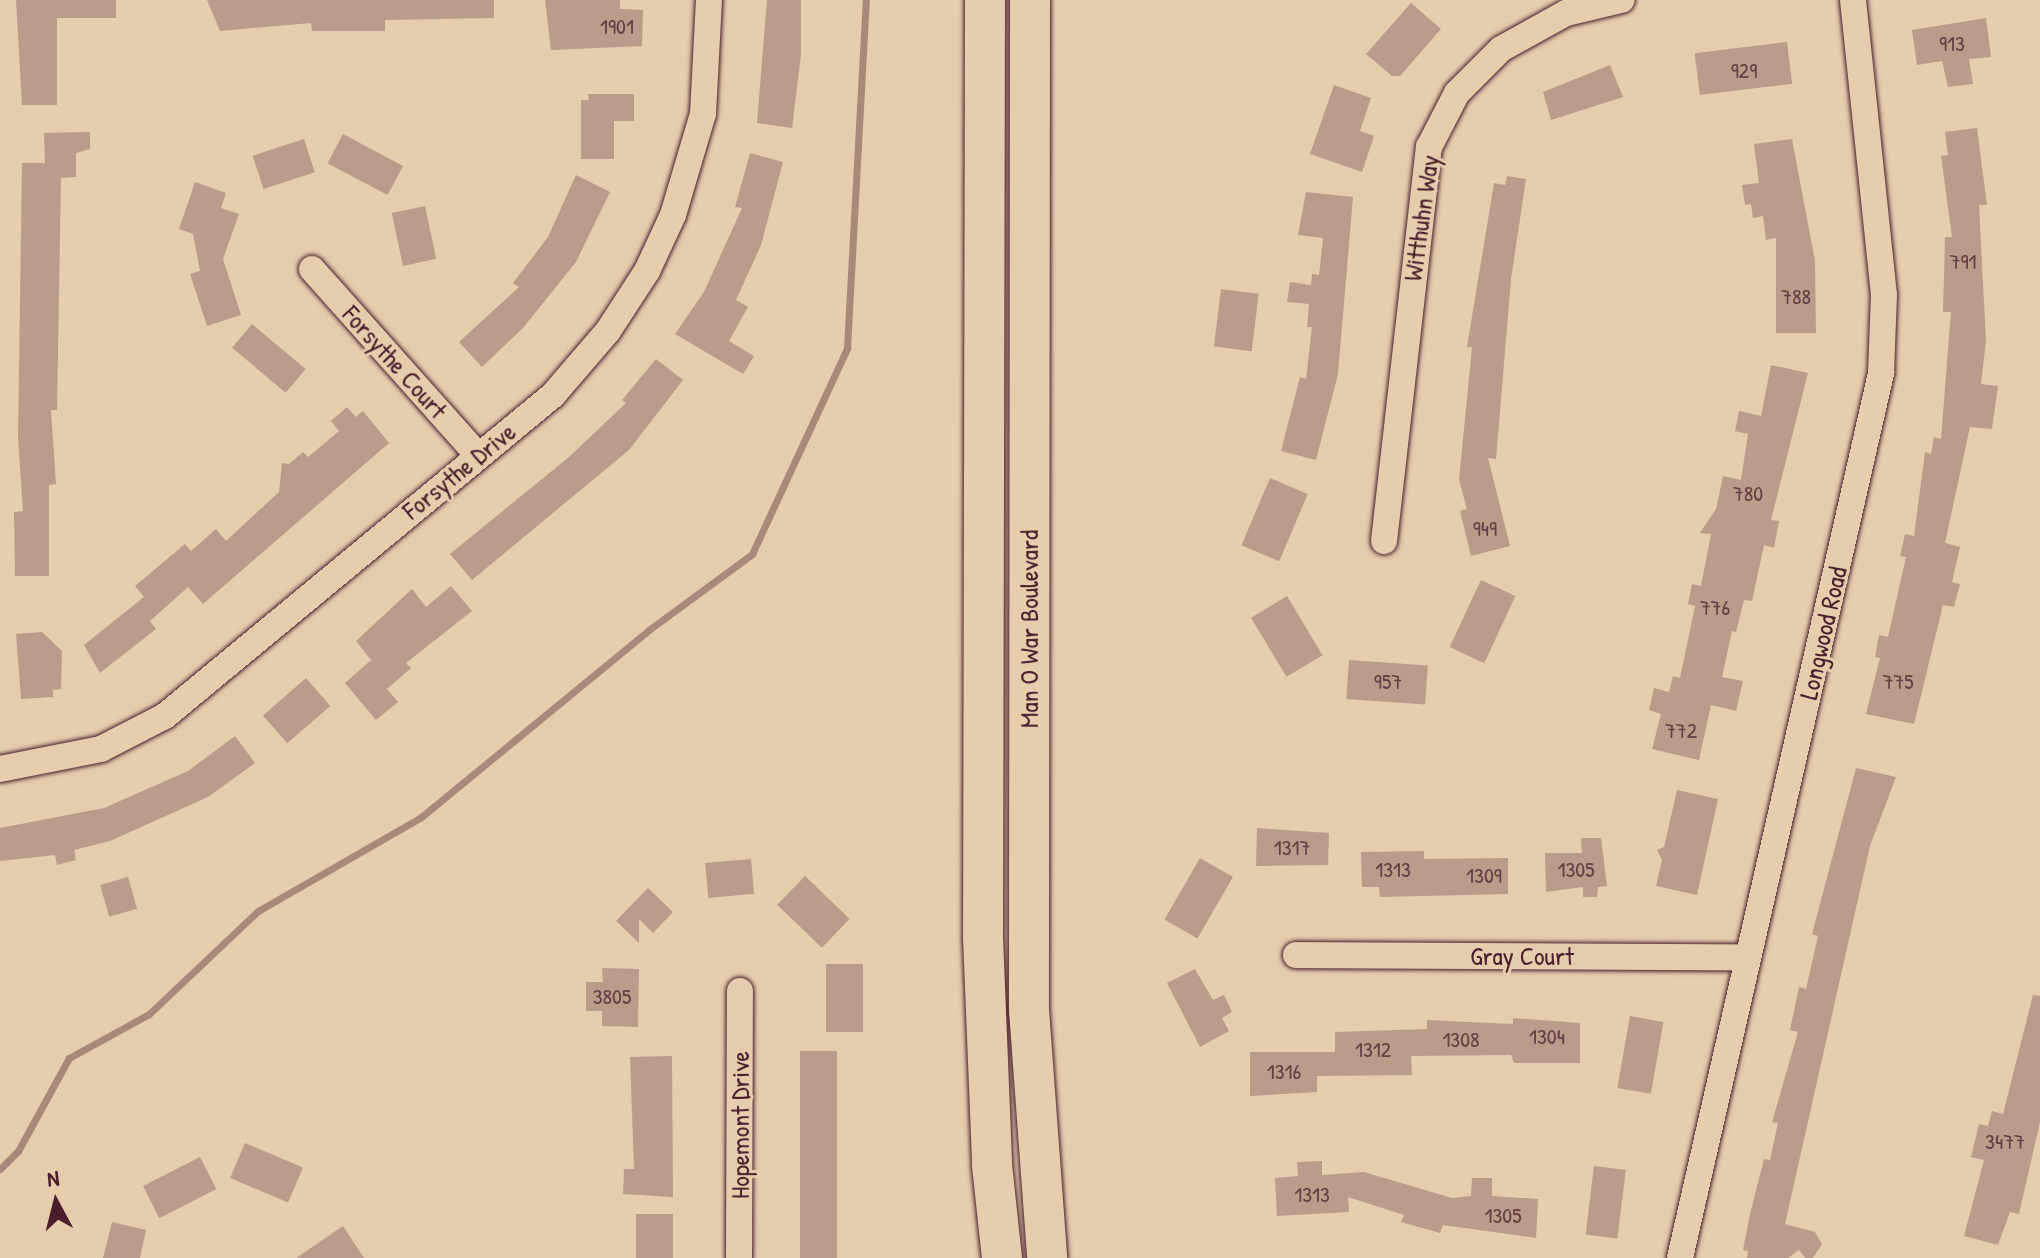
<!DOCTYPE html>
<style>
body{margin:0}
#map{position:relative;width:2040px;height:1258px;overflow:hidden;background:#e6cdae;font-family:"Patrick Hand",sans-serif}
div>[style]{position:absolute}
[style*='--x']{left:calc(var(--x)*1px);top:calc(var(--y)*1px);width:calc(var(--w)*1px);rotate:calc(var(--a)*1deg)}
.stream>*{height:7px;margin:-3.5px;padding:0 3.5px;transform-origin:3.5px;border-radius:3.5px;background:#a8897a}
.building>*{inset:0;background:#ba9c8a;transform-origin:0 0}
.roads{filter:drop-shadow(0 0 2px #4a1f2b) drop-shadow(0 0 2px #4a1f2b)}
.minor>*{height:26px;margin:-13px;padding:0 13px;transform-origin:13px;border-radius:13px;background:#e6cdae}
.primary>*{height:40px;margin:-20px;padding:0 20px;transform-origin:20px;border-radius:20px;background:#e6cdae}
span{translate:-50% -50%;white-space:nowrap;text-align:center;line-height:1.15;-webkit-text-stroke:6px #e6cdae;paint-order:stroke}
.number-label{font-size:22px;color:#663e43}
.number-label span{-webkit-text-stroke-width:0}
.street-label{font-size:26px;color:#4a1f2b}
.north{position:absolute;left:16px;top:1162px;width:80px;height:80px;-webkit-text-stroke:6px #e6cdae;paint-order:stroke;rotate:353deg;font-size:22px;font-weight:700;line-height:32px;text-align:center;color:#4a1f2b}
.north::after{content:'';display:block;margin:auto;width:28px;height:36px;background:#4a1f2b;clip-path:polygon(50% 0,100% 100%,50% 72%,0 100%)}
</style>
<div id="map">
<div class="stream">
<i style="--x:0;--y:1169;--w:25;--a:-45"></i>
<i style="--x:18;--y:1151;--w:106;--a:-61.3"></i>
<i style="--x:69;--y:1058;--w:91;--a:-28.8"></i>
<i style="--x:149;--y:1014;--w:150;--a:-43.4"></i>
<i style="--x:258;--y:911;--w:187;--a:-29.9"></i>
<i style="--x:420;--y:818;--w:298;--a:-39.4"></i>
<i style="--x:650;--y:629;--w:127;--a:-36.3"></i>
<i style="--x:752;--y:554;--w:227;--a:-65.2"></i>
<i style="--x:847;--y:348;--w:349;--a:-86.9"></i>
</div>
<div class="building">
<i style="clip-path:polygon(16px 0,116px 0,116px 18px,57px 18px,57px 105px,22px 105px)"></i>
<i style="clip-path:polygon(207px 0,494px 0,494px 18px,385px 20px,385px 31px,312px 31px,311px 23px,220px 31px)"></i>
<i style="clip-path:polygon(545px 0,620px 0,620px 9px,643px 10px,642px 46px,551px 50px)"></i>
<i style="clip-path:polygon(767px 0,801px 0,801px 55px,792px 128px,757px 123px)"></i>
<i style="clip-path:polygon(1411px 3px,1441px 29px,1400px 76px,1392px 76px,1366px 54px)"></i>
<i style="clip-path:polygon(1986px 18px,1991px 57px,1969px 59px,1973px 84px,1948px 87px,1942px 61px,1917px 65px,1912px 30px)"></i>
<i style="left:1787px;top:42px;width:42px;height:93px;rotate:83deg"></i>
<i style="clip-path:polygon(1610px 65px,1623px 97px,1551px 120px,1543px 92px)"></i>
<i style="clip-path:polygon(1334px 85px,1371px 98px,1360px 131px,1374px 136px,1362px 172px,1310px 154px)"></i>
<i style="clip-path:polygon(588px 94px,634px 94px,634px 121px,614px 121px,614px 159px,581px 159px,581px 100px,589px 100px)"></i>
<i style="clip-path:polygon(1977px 128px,1987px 205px,1979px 205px,1986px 341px,1981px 384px,1998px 386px,1992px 429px,1970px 427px,1945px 543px,1960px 547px,1952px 582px,1960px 584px,1954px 607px,1943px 605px,1914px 724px,1866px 714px,1880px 658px,1875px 657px,1879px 635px,1888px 637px,1906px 557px,1900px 556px,1905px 534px,1914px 536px,1925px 452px,1931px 454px,1934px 437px,1941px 439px,1951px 312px,1943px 312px,1945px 237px,1952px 237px,1941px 156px,1948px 155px,1945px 132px)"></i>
<i style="clip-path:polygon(90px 132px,90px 149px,76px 153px,76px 177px,61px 178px,57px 410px,51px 410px,56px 484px,49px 485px,49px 576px,15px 576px,14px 512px,23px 511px,18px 437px,22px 163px,45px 163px,44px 133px)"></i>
<i style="left:343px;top:134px;width:68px;height:33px;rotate:28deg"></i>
<i style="left:304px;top:139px;width:35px;height:54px;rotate:72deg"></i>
<i style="clip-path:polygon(1792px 139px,1815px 261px,1816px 333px,1776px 333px,1776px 238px,1766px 240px,1763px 216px,1753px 218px,1751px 204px,1745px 205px,1742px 185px,1759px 183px,1754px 144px)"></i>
<i style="clip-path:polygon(750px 153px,783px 162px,761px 245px,736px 300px,748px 307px,729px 341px,754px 356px,743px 374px,675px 334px,704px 292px,742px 208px,735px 207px)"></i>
<i style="clip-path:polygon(576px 175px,610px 192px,576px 262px,523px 328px,482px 367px,459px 342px,519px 287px,513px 283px,548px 237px)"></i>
<i style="clip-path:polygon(1507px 176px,1526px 179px,1511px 279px,1496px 459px,1488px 458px,1510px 546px,1471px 556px,1460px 511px,1467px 509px,1459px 480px,1472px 347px,1467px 347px,1494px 183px,1505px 185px)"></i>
<i style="clip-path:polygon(195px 182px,226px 193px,221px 208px,239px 214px,223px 259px,241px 315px,207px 326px,190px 274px,200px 271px,193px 234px,179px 229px)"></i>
<i style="clip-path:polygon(1306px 192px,1353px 197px,1338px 374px,1316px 460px,1281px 451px,1300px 377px,1306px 379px,1312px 327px,1307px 327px,1309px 304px,1287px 302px,1290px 282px,1311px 285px,1312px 274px,1319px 275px,1323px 238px,1298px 235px)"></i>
<i style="left:425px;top:206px;width:54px;height:34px;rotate:78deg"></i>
<i style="left:1221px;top:289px;width:38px;height:58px;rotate:7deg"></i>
<i style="left:252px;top:324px;width:70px;height:31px;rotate:40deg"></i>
<i style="clip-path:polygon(656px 359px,683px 380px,629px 450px,472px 580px,450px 554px,569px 457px,626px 403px,622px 400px)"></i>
<i style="clip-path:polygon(1771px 365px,1808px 373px,1771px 520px,1779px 521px,1774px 548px,1764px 545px,1752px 601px,1744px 600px,1736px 632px,1732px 631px,1722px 677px,1743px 681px,1736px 711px,1711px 705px,1699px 760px,1652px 749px,1661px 714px,1649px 710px,1654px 688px,1669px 692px,1673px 676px,1680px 678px,1695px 606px,1688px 604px,1692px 584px,1701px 586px,1711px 534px,1700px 533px,1716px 509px,1723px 476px,1741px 480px,1748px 434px,1735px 431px,1739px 411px,1761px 416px)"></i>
<i style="clip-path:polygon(347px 407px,356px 417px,363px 411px,389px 443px,203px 604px,188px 587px,150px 621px,156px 629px,100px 673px,84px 645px,144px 597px,135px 586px,185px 544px,191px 551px,216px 529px,226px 541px,279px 492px,282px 463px,289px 464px,303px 452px,308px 457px,339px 431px,331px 421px)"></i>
<i style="left:1270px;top:478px;width:41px;height:73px;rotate:23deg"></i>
<i style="left:1481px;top:580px;width:38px;height:74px;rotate:25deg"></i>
<i style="clip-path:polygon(451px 586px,472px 611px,406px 663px,411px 668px,387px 689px,398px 702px,376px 720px,345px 683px,371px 660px,356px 641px,412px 589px,426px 607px)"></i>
<i style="left:1287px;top:596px;width:69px;height:42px;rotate:59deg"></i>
<i style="clip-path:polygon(42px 632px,62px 651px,61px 689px,53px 690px,53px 697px,21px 699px,16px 634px)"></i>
<i style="left:1349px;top:660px;width:79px;height:39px;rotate:4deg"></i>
<i style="left:306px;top:678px;width:37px;height:57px;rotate:49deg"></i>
<i style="clip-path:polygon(235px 736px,255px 763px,208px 797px,110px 841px,74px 850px,76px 860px,57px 865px,55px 855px,0 861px,0 828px,104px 808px,188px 771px)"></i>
<i style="clip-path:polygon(1856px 768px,1896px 777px,1870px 846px,1785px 1224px,1815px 1232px,1822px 1244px,1813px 1258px,1805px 1258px,1799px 1250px,1788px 1258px,1747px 1258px,1748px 1251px,1743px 1250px,1750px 1214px,1764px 1159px,1770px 1160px,1778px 1123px,1772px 1122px,1798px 1032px,1790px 1030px,1799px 987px,1806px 989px,1818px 936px,1812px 934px)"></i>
<i style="clip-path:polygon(1677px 790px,1718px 799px,1697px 895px,1656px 886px,1662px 860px,1657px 850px,1664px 847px)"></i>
<i style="clip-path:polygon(1257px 828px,1329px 833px,1328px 865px,1256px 866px)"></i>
<i style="clip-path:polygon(1581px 838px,1601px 838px,1607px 886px,1598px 887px,1597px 897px,1583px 897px,1583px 887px,1546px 892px,1545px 853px,1582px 853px)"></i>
<i style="clip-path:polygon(1424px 851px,1424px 859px,1508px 858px,1508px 894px,1380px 897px,1379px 887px,1362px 887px,1361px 852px)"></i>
<i style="left:1200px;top:858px;width:38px;height:71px;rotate:30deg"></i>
<i style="left:751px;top:859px;width:35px;height:46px;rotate:85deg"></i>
<i style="left:805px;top:876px;width:62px;height:40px;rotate:44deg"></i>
<i style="left:128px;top:877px;width:33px;height:29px;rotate:74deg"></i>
<i style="clip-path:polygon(648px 888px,673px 912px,653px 933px,639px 919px,639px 943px,616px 921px)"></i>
<i style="left:826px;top:964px;width:37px;height:68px"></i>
<i style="clip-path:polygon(602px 968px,639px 969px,638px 1027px,602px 1026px,602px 1011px,586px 1011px,586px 982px,603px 982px)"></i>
<i style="clip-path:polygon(1195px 969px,1213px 1000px,1224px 995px,1232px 1012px,1222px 1018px,1229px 1031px,1200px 1047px,1167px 983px)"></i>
<i style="clip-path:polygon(2033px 995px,2040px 996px,2040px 1122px,2019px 1214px,2010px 1212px,1998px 1245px,1964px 1236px,1984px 1160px,1971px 1157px,1979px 1124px,1988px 1126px,1992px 1111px,2003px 1114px)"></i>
<i style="left:1630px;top:1016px;width:34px;height:73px;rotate:10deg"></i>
<i style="clip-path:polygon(1513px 1018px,1580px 1023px,1580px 1063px,1514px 1063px,1511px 1055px,1411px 1056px,1412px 1075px,1317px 1076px,1317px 1092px,1250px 1096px,1250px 1052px,1335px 1052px,1335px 1032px,1427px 1029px,1427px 1020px,1513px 1024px)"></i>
<i style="left:800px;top:1051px;width:37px;height:207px"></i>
<i style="clip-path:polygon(672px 1056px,673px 1197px,623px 1194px,624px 1169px,634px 1169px,630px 1057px)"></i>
<i style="left:245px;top:1143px;width:63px;height:38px;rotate:23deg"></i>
<i style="left:200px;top:1157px;width:36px;height:64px;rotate:63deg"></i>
<i style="clip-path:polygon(1322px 1161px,1322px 1175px,1364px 1172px,1452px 1198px,1471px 1196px,1472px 1178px,1492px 1178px,1492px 1196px,1538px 1199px,1536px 1238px,1443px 1225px,1440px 1233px,1401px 1222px,1404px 1215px,1348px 1197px,1349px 1212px,1277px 1216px,1275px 1178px,1298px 1176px,1297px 1162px)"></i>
<i style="left:1594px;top:1166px;width:32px;height:69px;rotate:7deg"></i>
<i style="left:673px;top:1214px;width:44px;height:37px;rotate:90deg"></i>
<i style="clip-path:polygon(112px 1222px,146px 1230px,140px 1258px,103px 1258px)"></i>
<i style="clip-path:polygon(343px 1226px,364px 1258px,296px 1258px)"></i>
</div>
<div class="roads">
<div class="minor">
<i style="--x:312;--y:269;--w:249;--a:48.3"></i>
<i style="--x:1384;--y:541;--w:397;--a:-83.5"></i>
<i style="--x:1429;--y:147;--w:61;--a:-62.6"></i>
<i style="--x:1457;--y:93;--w:62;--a:-45"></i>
<i style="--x:1501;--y:49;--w:74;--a:-29"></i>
<i style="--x:1566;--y:13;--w:57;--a:-13.3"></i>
<i style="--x:0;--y:769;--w:103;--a:-11.2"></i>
<i style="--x:101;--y:749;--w:72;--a:-27.3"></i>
<i style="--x:165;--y:716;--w:504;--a:-39.6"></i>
<i style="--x:553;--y:395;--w:84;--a:-49.3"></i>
<i style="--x:608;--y:331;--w:72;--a:-57"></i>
<i style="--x:647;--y:271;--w:62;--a:-65.1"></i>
<i style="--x:673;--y:215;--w:105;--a:-73.5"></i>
<i style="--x:703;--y:114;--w:114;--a:-87"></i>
<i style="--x:1296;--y:955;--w:452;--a:0.3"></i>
<i style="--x:739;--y:1258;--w:267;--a:-89.8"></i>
<i style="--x:1680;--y:1258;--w:908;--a:-77.2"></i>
<i style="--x:1881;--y:373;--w:78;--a:-87.8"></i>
<i style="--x:1884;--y:295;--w:297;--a:-96"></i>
</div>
<div class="primary">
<i style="--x:985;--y:0;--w:937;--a:90.12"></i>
<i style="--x:983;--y:937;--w:228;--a:87.7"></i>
<i style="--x:992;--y:1165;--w:94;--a:83.9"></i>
<i style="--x:1030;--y:0;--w:1010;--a:90.06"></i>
<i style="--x:1029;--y:1010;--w:249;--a:85.8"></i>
</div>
</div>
<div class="number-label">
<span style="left:617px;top:27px">1901</span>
<span style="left:1952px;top:44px">913</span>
<span style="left:1744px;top:71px">929</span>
<span style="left:1963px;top:262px">791</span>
<span style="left:1796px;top:297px">788</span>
<span style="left:1748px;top:494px">780</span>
<span style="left:1485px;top:529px">949</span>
<span style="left:1715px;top:608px">776</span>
<span style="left:1388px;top:682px">957</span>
<span style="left:1898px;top:682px">775</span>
<span style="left:1681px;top:731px">772</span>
<span style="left:1292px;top:848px">1317</span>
<span style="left:1393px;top:870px">1313</span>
<span style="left:1576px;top:870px">1305</span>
<span style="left:1484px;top:876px">1309</span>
<span style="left:612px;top:997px">3805</span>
<span style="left:1547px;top:1037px">1304</span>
<span style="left:1461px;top:1040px">1308</span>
<span style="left:1373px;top:1050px">1312</span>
<span style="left:1284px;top:1072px">1316</span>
<span style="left:2005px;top:1142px">3477</span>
<span style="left:1312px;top:1195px">1313</span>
<span style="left:1503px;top:1216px">1305</span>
</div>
<div class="street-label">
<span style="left:1421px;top:218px;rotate:-82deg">Witthuhn Way</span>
<span style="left:395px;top:362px;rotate:48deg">Forsythe Court</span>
<span style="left:459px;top:471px;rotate:-39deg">Forsythe Drive</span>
<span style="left:1029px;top:629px;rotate:-90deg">Man O War Boulevard</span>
<span style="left:1823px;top:633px;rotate:-77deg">Longwood Road</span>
<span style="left:1522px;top:956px">Gray Court</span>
<span style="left:740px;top:1125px;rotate:-90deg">Hopemont Drive</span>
</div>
<div class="north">N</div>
</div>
